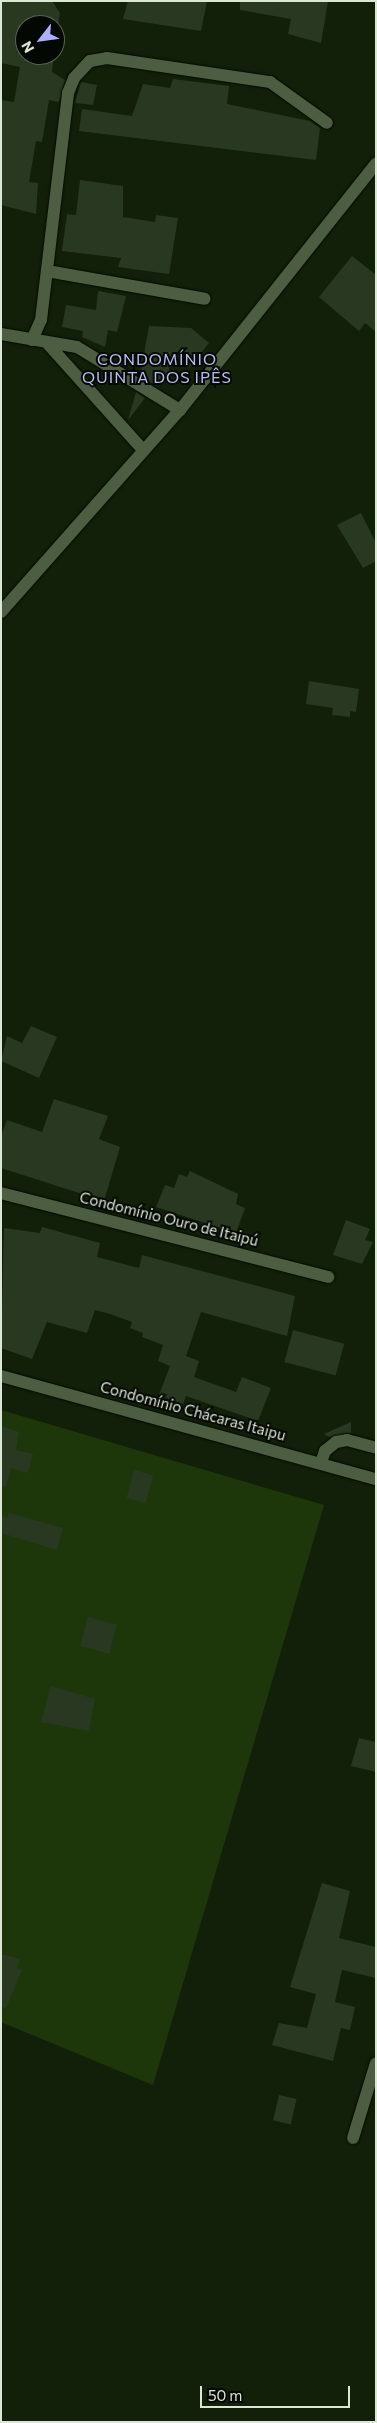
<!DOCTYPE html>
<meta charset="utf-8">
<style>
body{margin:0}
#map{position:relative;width:377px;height:2423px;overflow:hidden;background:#132009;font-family:Commissioner,sans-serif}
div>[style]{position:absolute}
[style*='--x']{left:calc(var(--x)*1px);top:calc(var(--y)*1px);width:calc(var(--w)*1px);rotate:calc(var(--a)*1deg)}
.green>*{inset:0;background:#1e370a}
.building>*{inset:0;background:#293820;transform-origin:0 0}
.roads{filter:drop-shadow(0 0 1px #010a00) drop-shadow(0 0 1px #010a00)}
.minor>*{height:12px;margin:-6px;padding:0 6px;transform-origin:6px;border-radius:6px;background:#4c5d42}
.tertiary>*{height:12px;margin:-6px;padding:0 6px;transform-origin:6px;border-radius:6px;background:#4c5d42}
span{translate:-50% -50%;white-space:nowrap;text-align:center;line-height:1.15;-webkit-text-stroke:4px #040802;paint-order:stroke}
.street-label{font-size:15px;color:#dce6d7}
.neighbourhood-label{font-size:16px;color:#b9baf3;letter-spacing:1px}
.frame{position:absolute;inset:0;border:2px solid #dce6d7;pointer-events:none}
.north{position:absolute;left:15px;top:15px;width:50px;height:50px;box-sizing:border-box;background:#040802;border:1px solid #5a6157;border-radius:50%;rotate:240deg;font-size:14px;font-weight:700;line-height:20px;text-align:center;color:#dce6d7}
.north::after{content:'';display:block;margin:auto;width:18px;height:22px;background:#afaefa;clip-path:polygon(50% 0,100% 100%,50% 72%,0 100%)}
.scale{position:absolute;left:200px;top:2386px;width:150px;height:22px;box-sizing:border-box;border:2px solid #dce6d7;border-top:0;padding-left:6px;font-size:15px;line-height:18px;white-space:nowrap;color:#dce6d7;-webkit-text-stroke:4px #040802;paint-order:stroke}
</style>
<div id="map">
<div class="green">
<i style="clip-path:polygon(1px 1410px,324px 1505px,153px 2085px,1px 2022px)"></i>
</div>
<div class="building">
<i style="clip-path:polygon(1px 1px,52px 1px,60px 13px,55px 43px,55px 25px,25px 25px,25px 55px,54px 55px,52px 72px,65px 80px,59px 102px,49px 100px,42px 142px,36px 141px,29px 182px,38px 183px,36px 214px,1px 205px,1px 100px,14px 102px,20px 67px,1px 63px)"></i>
<i style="clip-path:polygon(128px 1px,207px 1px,201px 31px,123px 19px)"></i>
<i style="clip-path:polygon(240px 1px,328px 1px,321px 43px,288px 34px,291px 19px,240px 10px)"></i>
<i style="clip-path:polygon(173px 79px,229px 86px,227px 104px,310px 121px,320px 128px,316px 160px,79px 131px,82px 109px,132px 116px,143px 84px,170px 88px)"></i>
<i style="clip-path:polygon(81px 82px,97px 85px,93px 105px,75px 103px)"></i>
<i style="clip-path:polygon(80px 180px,123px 186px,123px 217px,155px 222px,156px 215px,178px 218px,169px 274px,118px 267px,121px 258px,62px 251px,67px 214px,76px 215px)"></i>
<i style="clip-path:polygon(352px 256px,376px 275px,376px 332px,365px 323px,359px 331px,319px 297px)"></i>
<i style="clip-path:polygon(98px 291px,126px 296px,117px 332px,108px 330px,105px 347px,82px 337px,83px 331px,62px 327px,66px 305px,96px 310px)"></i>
<i style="clip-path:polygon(149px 326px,191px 328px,209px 343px,189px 368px,171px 354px,169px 371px,156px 386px,140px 376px)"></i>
<i style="clip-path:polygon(136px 392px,145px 398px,128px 420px)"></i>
<i style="clip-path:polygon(361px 513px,376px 543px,376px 561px,363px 568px,337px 525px)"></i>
<i style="clip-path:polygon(309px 681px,359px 689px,356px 712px,350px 711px,350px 717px,332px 715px,333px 708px,306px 704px)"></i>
<i style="clip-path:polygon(31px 1026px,57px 1037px,39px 1078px,1px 1061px,7px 1036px,22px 1043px)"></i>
<i style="clip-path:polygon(54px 1099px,108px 1116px,99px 1139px,120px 1147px,104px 1201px,1px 1168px,1px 1136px,7px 1120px,42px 1132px)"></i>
<i style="clip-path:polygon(190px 1171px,238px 1194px,236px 1204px,245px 1208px,236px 1233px,156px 1207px,165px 1185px,174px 1188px,179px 1174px,187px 1177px)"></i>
<i style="clip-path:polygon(346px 1220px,370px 1229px,365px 1240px,373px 1242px,362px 1264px,333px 1255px)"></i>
<i style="clip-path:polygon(42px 1227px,100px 1243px,97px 1257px,139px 1268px,142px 1255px,295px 1296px,287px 1336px,201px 1312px,186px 1356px,199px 1361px,194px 1377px,236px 1392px,242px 1377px,271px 1388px,258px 1421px,186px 1396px,183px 1404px,159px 1395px,170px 1366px,158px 1361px,163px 1345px,142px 1337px,143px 1333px,130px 1328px,132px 1322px,110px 1314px,95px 1310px,87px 1333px,47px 1322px,32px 1359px,1px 1348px,4px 1228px,40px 1233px)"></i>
<i style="left:293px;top:1330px;width:53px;height:33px;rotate:15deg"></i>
<i style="clip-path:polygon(351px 1422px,351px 1433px,329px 1437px,324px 1434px)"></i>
<i style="clip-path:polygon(1px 1426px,19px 1432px,16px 1450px,33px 1454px,28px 1473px,11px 1468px,6px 1487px,1px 1486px)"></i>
<i style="left:134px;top:1470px;width:20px;height:29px;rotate:15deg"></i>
<i style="clip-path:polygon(9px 1513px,63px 1528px,57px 1550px,1px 1533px,1px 1516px,7px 1518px)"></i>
<i style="left:88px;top:1617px;width:30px;height:30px;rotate:15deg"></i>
<i style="clip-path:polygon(51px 1686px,95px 1699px,89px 1731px,41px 1722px)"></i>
<i style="clip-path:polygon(359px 1738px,376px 1742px,376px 1772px,351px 1766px)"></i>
<i style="clip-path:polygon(322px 1883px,350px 1891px,339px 1938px,376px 1947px,376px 1978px,342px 1970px,335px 2002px,355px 2007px,350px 2030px,341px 2028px,333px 2061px,272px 2045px,279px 2023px,307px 2028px,316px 1994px,290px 1987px)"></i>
<i style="clip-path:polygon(1px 1954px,20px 1959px,17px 1968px,22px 1970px,6px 2008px,1px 2007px)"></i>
<i style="left:279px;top:2095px;width:18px;height:26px;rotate:13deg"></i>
</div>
<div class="roads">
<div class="minor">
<i style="--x:47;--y:271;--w:160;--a:10"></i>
<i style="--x:1;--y:334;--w:77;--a:9.7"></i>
<i style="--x:77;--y:347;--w:121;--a:31.5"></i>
<i style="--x:32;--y:340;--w:22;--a:-66"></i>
<i style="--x:41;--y:320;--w:229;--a:-83.2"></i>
<i style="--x:68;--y:93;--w:16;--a:-68"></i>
<i style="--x:74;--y:78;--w:23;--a:-47"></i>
<i style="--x:90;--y:61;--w:17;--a:-10"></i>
<i style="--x:107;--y:58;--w:165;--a:8.4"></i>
<i style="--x:270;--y:82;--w:70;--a:35.7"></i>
<i style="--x:48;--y:344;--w:142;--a:48.1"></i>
<i style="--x:1;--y:1193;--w:338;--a:14.4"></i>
<i style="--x:1;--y:1376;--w:389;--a:15.4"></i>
<i style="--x:321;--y:1463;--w:13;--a:-72"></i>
<i style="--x:325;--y:1451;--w:14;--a:-39"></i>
<i style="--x:336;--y:1442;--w:11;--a:-10"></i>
<i style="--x:347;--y:1440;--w:30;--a:15"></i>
<i style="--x:353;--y:2138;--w:78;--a:-73"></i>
</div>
<div class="tertiary">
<i style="--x:1;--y:612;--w:270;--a:-48.5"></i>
<i style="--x:180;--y:410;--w:315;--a:-51.5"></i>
</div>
</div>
<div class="street-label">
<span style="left:169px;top:1219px;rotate:14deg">Condomínio Ouro de Itaipú</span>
<span style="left:193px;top:1411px;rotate:15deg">Condomínio Chácaras Itaipu</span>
</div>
<div class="neighbourhood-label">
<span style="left:157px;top:368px">CONDOMÍNIO<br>QUINTA DOS IPÊS</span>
</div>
<div class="frame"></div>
<div class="north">N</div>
<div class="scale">50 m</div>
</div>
